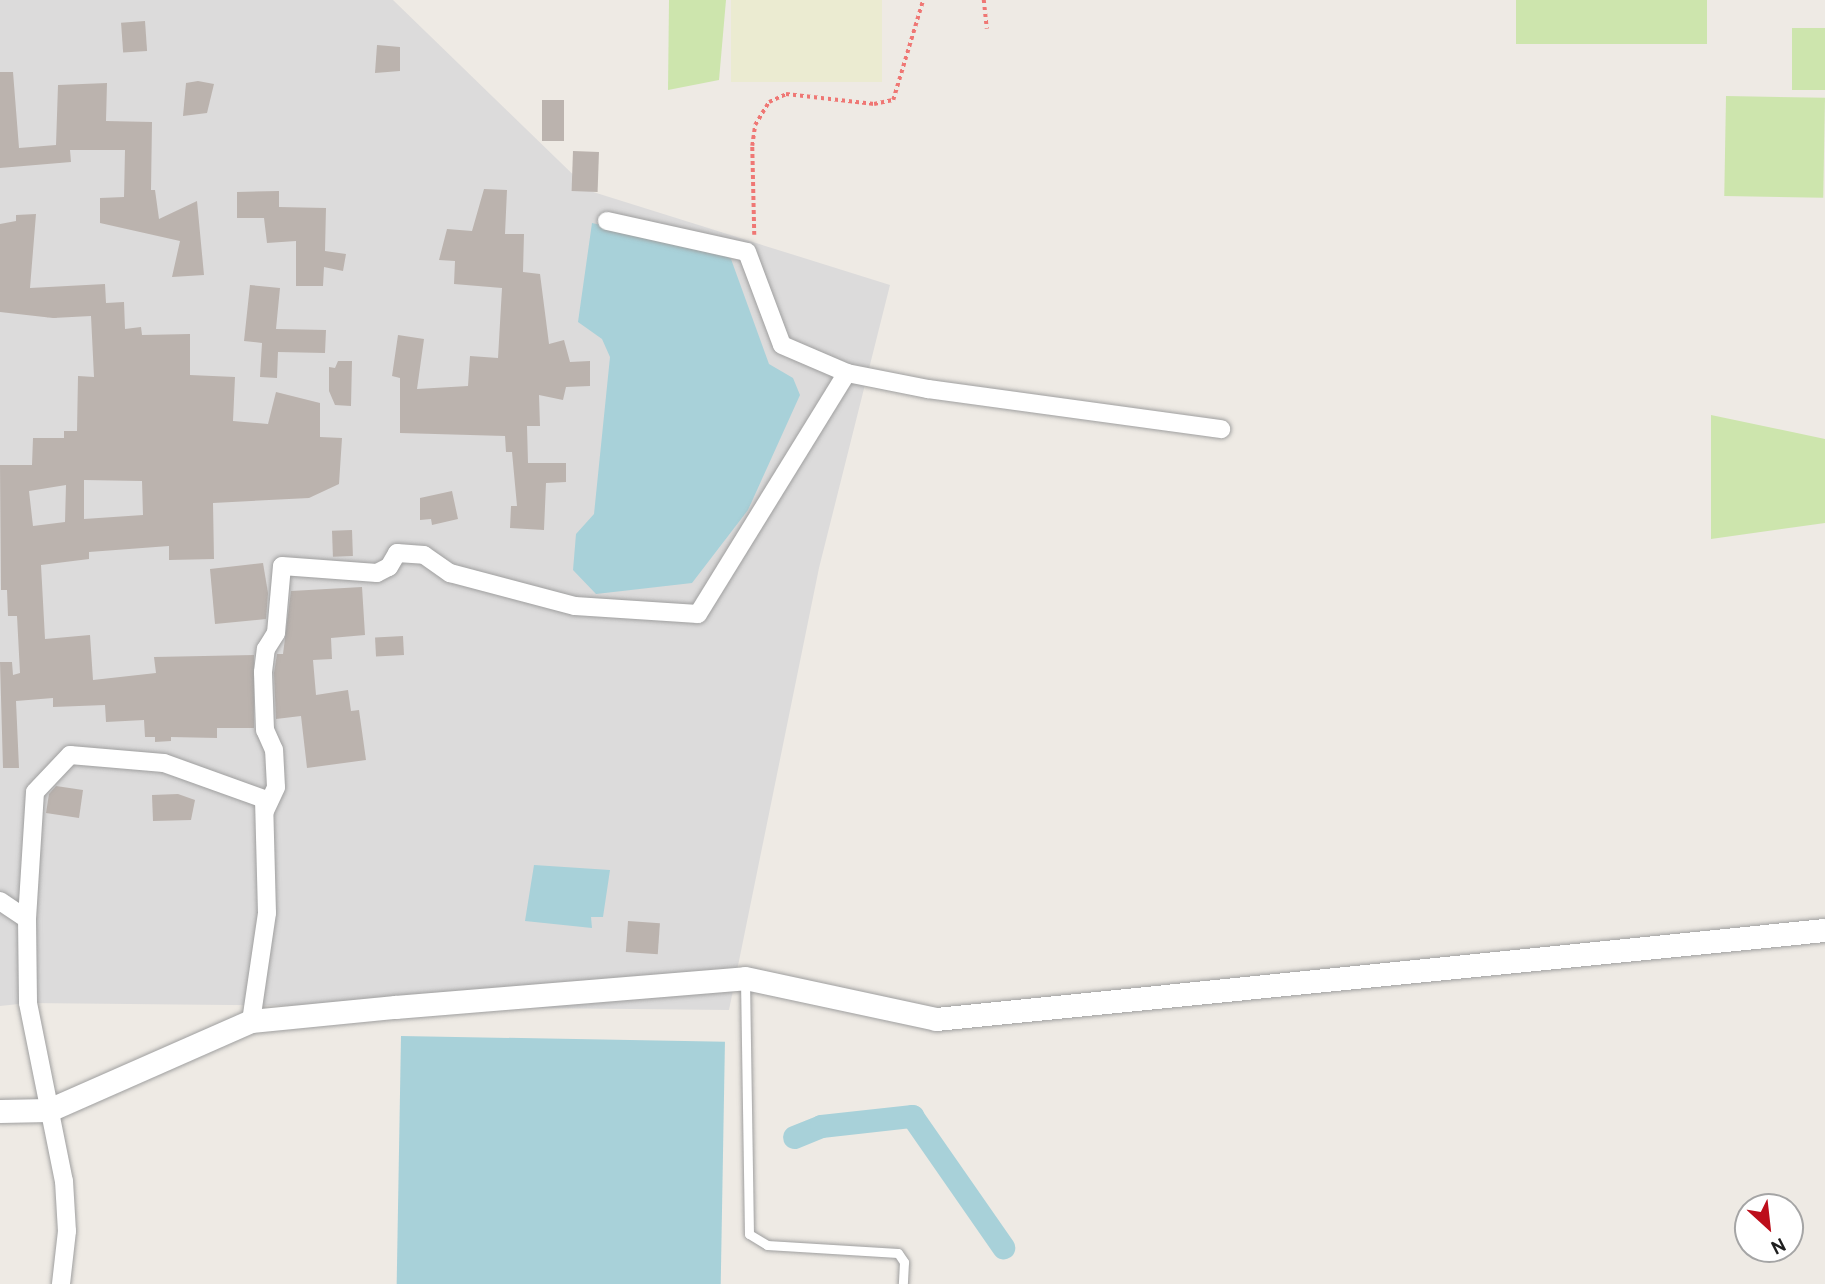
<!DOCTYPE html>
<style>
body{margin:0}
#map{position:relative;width:1825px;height:1284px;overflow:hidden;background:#eeeae4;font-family:Overpass,sans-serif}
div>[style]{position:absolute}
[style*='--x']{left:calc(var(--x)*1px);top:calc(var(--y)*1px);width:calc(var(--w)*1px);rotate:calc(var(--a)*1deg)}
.residential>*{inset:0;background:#dcdbdb}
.farmland>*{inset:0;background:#ebebd1;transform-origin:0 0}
.grass>*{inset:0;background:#cde5ad;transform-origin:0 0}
.water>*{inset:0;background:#a8d1d9;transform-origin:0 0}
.canal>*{height:23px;margin:-11.5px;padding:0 11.5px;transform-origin:11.5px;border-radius:11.5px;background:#a8d1d9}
.building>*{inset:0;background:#bbb3ae;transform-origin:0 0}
.path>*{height:3.5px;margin-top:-1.75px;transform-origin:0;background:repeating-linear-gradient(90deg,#ef7774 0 3.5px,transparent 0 7px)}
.roads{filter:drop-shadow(0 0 2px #9f9f9f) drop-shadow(0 0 2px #9f9f9f)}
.service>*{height:9px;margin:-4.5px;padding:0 4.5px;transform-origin:4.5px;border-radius:4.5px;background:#fff}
.minor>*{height:18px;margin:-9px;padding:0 9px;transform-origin:9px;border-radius:9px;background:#fff}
.tertiary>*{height:23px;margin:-11.5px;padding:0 11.5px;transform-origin:11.5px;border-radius:11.5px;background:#fff}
span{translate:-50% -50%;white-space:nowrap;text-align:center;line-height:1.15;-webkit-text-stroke:6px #fff;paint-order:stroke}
.north{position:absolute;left:1734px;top:1193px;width:70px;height:70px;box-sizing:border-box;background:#fff;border:2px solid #a5a5a5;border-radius:50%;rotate:153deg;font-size:19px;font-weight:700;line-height:28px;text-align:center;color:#1e1e1e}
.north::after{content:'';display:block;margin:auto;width:24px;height:32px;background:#bd0e1b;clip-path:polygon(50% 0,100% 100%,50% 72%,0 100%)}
</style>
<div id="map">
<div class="residential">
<i style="clip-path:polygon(0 0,393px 0,590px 191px,890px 285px,819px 568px,729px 1010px,28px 1003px,0 1006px)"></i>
</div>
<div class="farmland">
<i style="left:731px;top:0;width:151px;height:82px"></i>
</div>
<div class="grass">
<i style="clip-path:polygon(669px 0,726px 0,719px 80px,668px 90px)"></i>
<i style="left:1516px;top:0;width:191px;height:44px"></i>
<i style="left:1792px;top:28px;width:33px;height:62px"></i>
<i style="left:1726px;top:96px;width:99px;height:100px;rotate:1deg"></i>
<i style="clip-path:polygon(1711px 415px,1825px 439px,1825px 523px,1711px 539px)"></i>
</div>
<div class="water">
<i style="clip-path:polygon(592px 223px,722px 253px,731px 259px,769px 364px,793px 378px,800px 395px,748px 510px,692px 583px,596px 594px,573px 570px,576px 534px,594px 514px,610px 357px,602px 339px,578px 322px)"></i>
<i style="clip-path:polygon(534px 865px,610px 870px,603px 917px,591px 917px,592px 928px,525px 921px)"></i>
<i style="left:401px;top:1036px;width:324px;height:248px;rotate:1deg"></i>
</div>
<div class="canal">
<i style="--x:794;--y:1137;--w:29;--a:-22"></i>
<i style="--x:821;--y:1126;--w:92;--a:-6.3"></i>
<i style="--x:912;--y:1116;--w:160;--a:55.2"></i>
</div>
<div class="building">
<i style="left:145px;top:21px;width:30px;height:24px;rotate:86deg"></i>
<i style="clip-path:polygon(377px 45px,400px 47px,400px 71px,375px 73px)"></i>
<i style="clip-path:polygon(0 72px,13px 72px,19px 148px,56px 145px,58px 85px,107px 83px,106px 121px,152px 122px,151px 190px,155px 190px,159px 219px,197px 201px,204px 275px,172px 277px,180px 241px,100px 223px,100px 198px,124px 197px,125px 150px,70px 150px,71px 162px,0 168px)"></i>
<i style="clip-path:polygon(198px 81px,214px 84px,207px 113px,183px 116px,186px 83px)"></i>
<i style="left:542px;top:100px;width:22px;height:41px"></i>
<i style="left:573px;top:151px;width:26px;height:40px;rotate:2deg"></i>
<i style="clip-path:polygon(484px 189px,507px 190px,505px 234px,524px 234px,523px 272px,540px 274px,549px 344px,564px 340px,570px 362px,590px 361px,590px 386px,566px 387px,563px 400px,539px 395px,540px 426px,527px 426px,528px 463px,566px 463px,566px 482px,546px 483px,544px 530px,510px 528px,511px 506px,517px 506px,512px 452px,506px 452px,505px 436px,400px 433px,400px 378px,392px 376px,398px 335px,424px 339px,417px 389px,468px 386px,470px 356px,498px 358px,502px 288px,454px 284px,455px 261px,439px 260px,447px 229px,472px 231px)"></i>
<i style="clip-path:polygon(279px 191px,279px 207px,326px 208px,325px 251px,346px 254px,343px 271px,324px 267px,323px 286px,296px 286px,296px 241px,267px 243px,264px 218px,237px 218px,237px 192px)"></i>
<i style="clip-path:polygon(evenodd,36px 214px,30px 288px,105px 284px,106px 303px,124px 302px,125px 329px,141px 327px,142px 335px,190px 334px,190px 375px,235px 377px,233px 421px,268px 424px,276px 392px,320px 403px,320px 437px,342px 438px,339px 484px,309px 498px,213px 503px,214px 559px,169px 560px,169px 546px,89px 552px,89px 559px,41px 565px,45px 639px,90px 635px,93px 680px,156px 673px,154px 657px,254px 655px,254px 728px,217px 728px,217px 738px,171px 737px,171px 741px,155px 742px,155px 737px,145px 737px,144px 720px,106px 722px,105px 705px,53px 707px,53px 698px,16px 701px,19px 768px,3px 768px,0 662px,12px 662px,13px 675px,20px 673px,17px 616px,8px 616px,7px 590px,1px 590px,0 465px,32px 465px,33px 438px,64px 438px,64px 431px,77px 431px,78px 376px,94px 377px,91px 316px,53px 318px,0 312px,0 224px,16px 221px,16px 215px,36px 214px,84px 480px,142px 481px,143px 515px,84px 519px,84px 480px,36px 214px,66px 485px,65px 522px,33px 526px,29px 491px,66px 485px)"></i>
<i style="clip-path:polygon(250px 285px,280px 288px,276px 329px,326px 330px,325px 353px,278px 352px,277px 378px,260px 377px,262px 343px,244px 341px)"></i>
<i style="clip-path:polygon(338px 361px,352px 361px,351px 406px,335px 405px,329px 391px,329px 367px,335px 368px)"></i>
<i style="clip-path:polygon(452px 491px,458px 519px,432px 525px,431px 519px,420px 520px,420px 498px)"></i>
<i style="left:352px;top:530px;width:26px;height:20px;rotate:88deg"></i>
<i style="clip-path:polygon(263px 563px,268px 593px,266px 619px,215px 624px,210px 569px)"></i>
<i style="clip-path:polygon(362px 587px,365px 635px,331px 638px,332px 659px,313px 660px,316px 695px,348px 690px,351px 711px,359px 710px,366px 760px,307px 768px,301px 716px,276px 719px,274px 673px,277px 654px,283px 654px,291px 591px)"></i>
<i style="left:403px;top:636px;width:19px;height:28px;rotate:87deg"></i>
<i style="clip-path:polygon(56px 786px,83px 790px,79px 818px,46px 813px,49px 794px)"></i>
<i style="clip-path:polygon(178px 794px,195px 800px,191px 820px,153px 821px,152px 795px)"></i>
<i style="left:628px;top:921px;width:32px;height:31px;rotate:4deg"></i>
</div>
<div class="path">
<i style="--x:984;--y:0;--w:29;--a:84"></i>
<i style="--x:754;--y:235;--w:89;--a:-91.3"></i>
<i style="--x:752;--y:146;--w:21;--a:-82"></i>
<i style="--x:755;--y:125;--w:27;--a:-59"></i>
<i style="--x:769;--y:102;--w:19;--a:-25"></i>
<i style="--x:786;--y:94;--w:89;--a:6.5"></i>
<i style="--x:874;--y:104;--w:19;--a:-12"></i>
<i style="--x:893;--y:100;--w:104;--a:-73.3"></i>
</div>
<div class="roads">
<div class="service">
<i style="--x:745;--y:980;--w:254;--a:89.1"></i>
<i style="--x:749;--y:1234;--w:21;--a:31"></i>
<i style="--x:767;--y:1245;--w:131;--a:3.5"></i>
<i style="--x:898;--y:1253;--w:11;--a:56"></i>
<i style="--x:904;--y:1262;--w:22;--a:93"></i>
</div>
<div class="minor">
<i style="--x:607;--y:221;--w:143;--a:12.5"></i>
<i style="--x:747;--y:252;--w:99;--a:69.4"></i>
<i style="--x:782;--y:345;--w:71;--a:23.3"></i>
<i style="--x:265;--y:811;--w:26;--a:-65"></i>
<i style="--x:276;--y:787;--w:37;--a:-93"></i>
<i style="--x:274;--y:750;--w:22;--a:-114"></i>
<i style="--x:265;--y:730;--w:58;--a:-92"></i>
<i style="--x:263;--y:672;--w:23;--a:-83"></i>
<i style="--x:266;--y:649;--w:19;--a:-58"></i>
<i style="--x:276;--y:633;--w:67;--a:-84.9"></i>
<i style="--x:282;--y:566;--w:95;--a:4.2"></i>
<i style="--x:377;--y:573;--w:13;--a:-27"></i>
<i style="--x:389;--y:567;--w:16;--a:-60"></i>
<i style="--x:397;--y:553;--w:27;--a:4"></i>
<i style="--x:424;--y:555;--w:32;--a:35"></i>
<i style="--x:450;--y:573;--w:129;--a:14.8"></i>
<i style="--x:575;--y:606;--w:123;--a:3.7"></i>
<i style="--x:698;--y:614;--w:283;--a:-58.3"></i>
<i style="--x:847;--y:373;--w:83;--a:11.2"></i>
<i style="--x:928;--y:389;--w:296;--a:7.8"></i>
<i style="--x:0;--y:901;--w:32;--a:34"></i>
<i style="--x:27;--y:919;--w:127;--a:-86.4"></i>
<i style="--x:35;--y:792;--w:51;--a:-46.6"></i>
<i style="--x:70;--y:755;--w:94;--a:4.9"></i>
<i style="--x:164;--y:763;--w:106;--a:19.8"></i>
<i style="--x:264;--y:799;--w:114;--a:88.5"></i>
<i style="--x:267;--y:913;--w:109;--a:98.4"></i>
<i style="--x:27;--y:919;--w:84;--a:89.3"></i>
<i style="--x:28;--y:1003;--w:182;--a:78.6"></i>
<i style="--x:64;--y:1181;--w:50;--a:86.6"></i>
<i style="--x:67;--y:1231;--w:53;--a:96.5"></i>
</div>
<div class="tertiary">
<i style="--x:0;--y:1111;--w:49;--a:-1.2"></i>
<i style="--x:49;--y:1110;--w:221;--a:-23.8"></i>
<i style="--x:251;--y:1021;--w:145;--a:-5.6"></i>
<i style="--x:395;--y:1007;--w:351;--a:-4.7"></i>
<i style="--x:745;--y:978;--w:195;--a:12.1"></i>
<i style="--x:936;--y:1019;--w:893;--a:-5.72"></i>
</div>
</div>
<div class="north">N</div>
</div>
